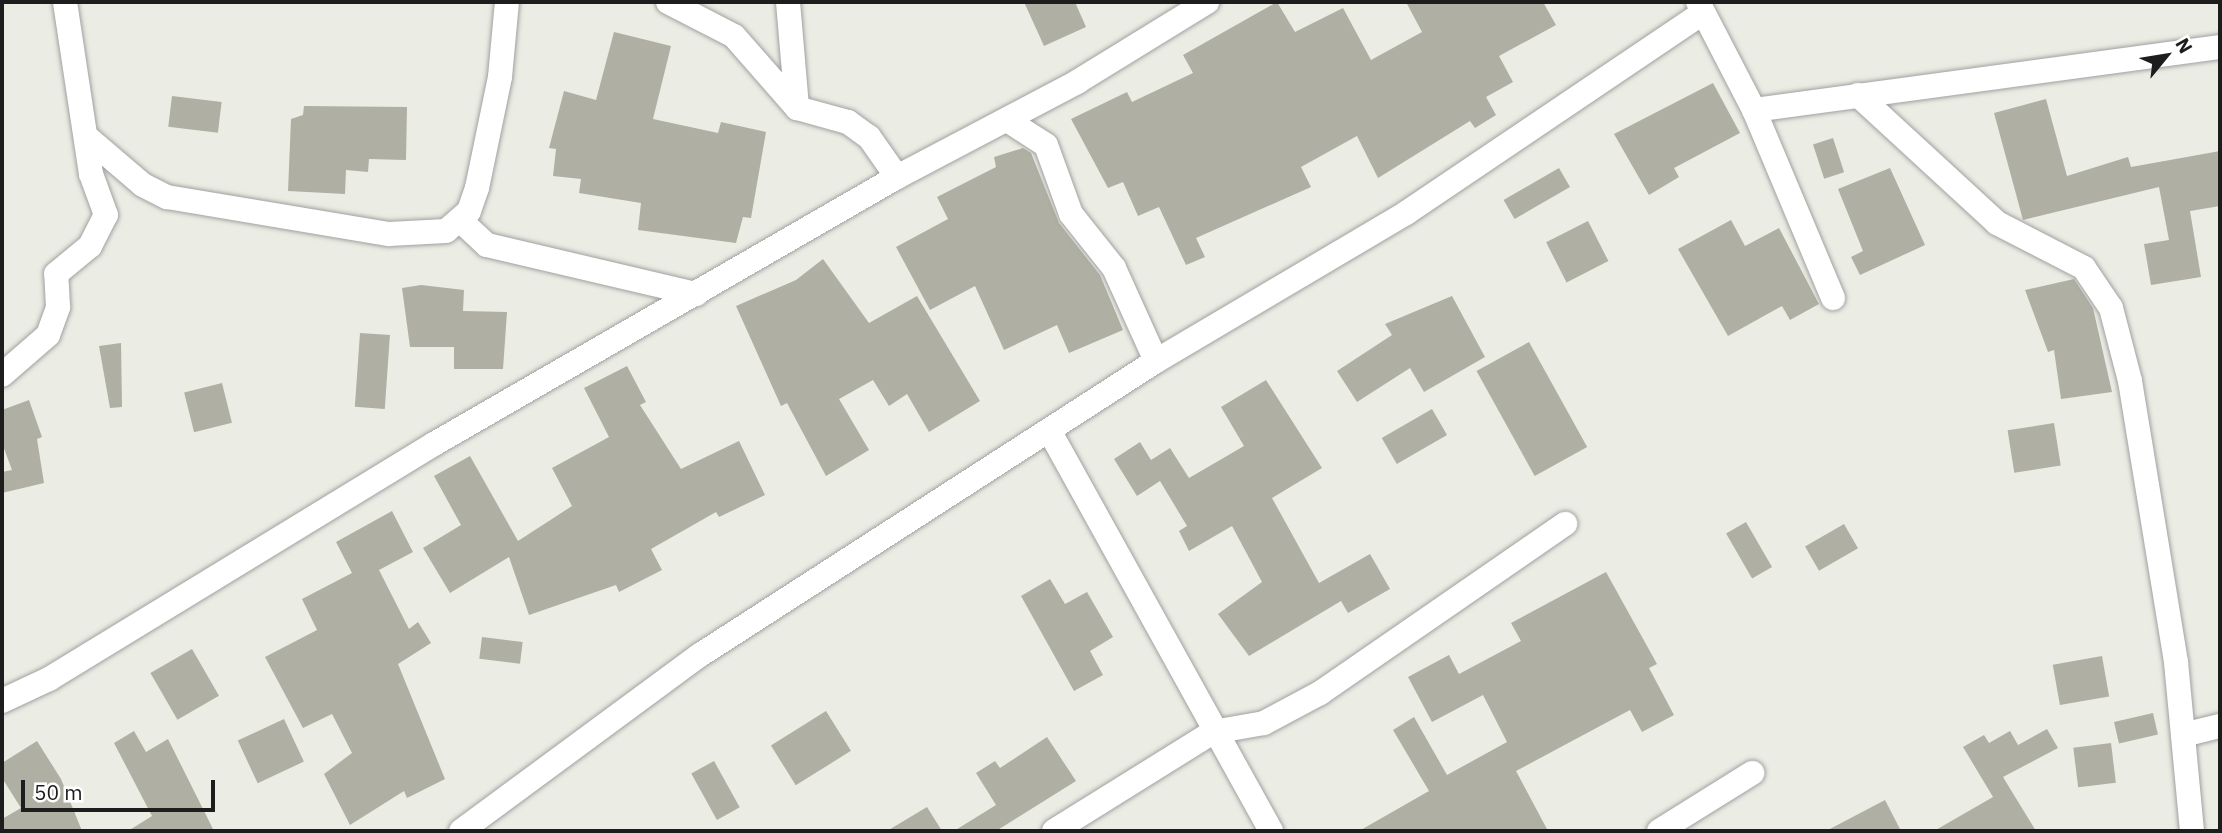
<!DOCTYPE html>
<style>
body{margin:0}
#map{position:relative;width:2222px;height:833px;overflow:hidden;background:#ebede4;font-family:"IBM Plex Sans",sans-serif}
div>[style]{position:absolute}
[style*='--x']{left:calc(var(--x)*1px);top:calc(var(--y)*1px);width:calc(var(--w)*1px);rotate:calc(var(--a)*1deg)}
.building>*{inset:0;background:#afafa3;transform-origin:0 0}
.roads{filter:drop-shadow(0 0 2px #a1a1a1) drop-shadow(0 0 2px #a1a1a1)}
.minor>*{height:24px;margin:-12px;padding:0 12px;transform-origin:12px;border-radius:12px;background:#fff}
span{translate:-50% -50%;white-space:nowrap;text-align:center;line-height:1.15;-webkit-text-stroke:5px #fff;paint-order:stroke}
.frame{position:absolute;inset:0;border:4px solid #1d1d1d;pointer-events:none}
.north{position:absolute;left:2131px;top:21px;width:70px;height:70px;-webkit-text-stroke:5px #fff;paint-order:stroke;rotate:60deg;font-size:19px;font-weight:700;line-height:28px;text-align:center;color:#1d1d1d}
.north::after{content:'';display:block;margin:auto;width:24px;height:32px;background:#1d1d1d;clip-path:polygon(50% 0,100% 100%,50% 72%,0 100%)}
.scale{position:absolute;left:21px;top:780px;width:194px;height:32px;box-sizing:border-box;border:4px solid #1d1d1d;border-top:0;padding-left:9px;font-size:21px;line-height:24px;white-space:nowrap;color:#1d1d1d;-webkit-text-stroke:5px #fff;paint-order:stroke}
</style>
<div id="map">
<div class="building">
<i style="clip-path:polygon(1024px 2px,1075px 2px,1086px 27px,1044px 46px)"></i>
<i style="clip-path:polygon(1277px 2px,1295px 32px,1343px 8px,1371px 60px,1422px 32px,1406px 2px,1543px 2px,1556px 25px,1499px 56px,1513px 82px,1486px 97px,1496px 115px,1475px 128px,1470px 121px,1378px 178px,1357px 136px,1301px 167px,1311px 187px,1196px 238px,1205px 257px,1186px 265px,1159px 207px,1138px 216px,1123px 182px,1108px 188px,1071px 119px,1127px 92px,1132px 102px,1193px 73px,1183px 55px)"></i>
<i style="clip-path:polygon(614px 32px,671px 46px,653px 119px,718px 133px,721px 122px,766px 132px,751px 218px,743px 217px,736px 243px,638px 230px,641px 203px,579px 193px,581px 179px,553px 176px,556px 149px,549px 148px,564px 91px,596px 100px)"></i>
<i style="clip-path:polygon(1713px 83px,1740px 133px,1674px 168px,1679px 177px,1649px 195px,1614px 134px)"></i>
<i style="left:172px;top:96px;width:50px;height:31px;rotate:7deg"></i>
<i style="clip-path:polygon(2046px 99px,2067px 176px,2128px 157px,2131px 167px,2220px 151px,2220px 206px,2190px 211px,2201px 277px,2151px 285px,2144px 244px,2169px 240px,2159px 187px,2023px 220px,1994px 113px)"></i>
<i style="clip-path:polygon(304px 106px,407px 107px,406px 160px,369px 159px,368px 172px,346px 170px,345px 194px,288px 191px,291px 119px,303px 115px)"></i>
<i style="left:1833px;top:138px;width:36px;height:21px;rotate:72deg"></i>
<i style="clip-path:polygon(1023px 148px,1031px 153px,1059px 223px,1100px 275px,1123px 330px,1069px 353px,1057px 325px,1004px 350px,975px 286px,930px 310px,896px 247px,948px 219px,937px 197px,996px 167px,994px 157px)"></i>
<i style="left:1559px;top:168px;width:22px;height:64px;rotate:60deg"></i>
<i style="clip-path:polygon(1890px 168px,1925px 245px,1860px 275px,1851px 257px,1863px 251px,1838px 189px)"></i>
<i style="clip-path:polygon(1731px 220px,1745px 246px,1779px 228px,1819px 304px,1790px 320px,1782px 306px,1728px 336px,1678px 249px)"></i>
<i style="left:1588px;top:221px;width:45px;height:47px;rotate:63deg"></i>
<i style="clip-path:polygon(823px 259px,869px 323px,917px 296px,980px 401px,929px 432px,907px 394px,889px 406px,873px 380px,839px 399px,869px 450px,826px 476px,787px 403px,781px 406px,736px 306px,796px 280px)"></i>
<i style="clip-path:polygon(2074px 279px,2093px 308px,2112px 392px,2061px 399px,2054px 350px,2048px 352px,2025px 290px)"></i>
<i style="clip-path:polygon(421px 285px,464px 290px,463px 311px,507px 312px,503px 369px,454px 369px,454px 347px,410px 347px,402px 288px)"></i>
<i style="clip-path:polygon(1452px 296px,1485px 357px,1424px 392px,1410px 368px,1357px 402px,1337px 371px,1392px 335px,1385px 324px)"></i>
<i style="left:360px;top:333px;width:30px;height:74px;rotate:4deg"></i>
<i style="left:1529px;top:342px;width:120px;height:60px;rotate:61deg"></i>
<i style="clip-path:polygon(121px 343px,122px 407px,110px 408px,99px 346px)"></i>
<i style="clip-path:polygon(627px 366px,646px 402px,640px 405px,681px 469px,739px 441px,765px 495px,719px 517px,716px 512px,651px 549px,662px 570px,619px 592px,616px 585px,529px 615px,509px 557px,450px 593px,423px 548px,461px 525px,434px 476px,470px 456px,518px 541px,572px 506px,552px 468px,609px 437px,584px 388px)"></i>
<i style="clip-path:polygon(1266px 380px,1322px 468px,1272px 498px,1319px 583px,1370px 554px,1390px 589px,1348px 613px,1341px 601px,1249px 656px,1218px 614px,1262px 582px,1232px 526px,1189px 551px,1179px 531px,1187px 526px,1160px 481px,1137px 496px,1114px 459px,1140px 442px,1151px 460px,1170px 448px,1189px 478px,1244px 446px,1221px 407px)"></i>
<i style="left:222px;top:383px;width:41px;height:39px;rotate:76deg"></i>
<i style="clip-path:polygon(29px 400px,42px 437px,37px 439px,44px 483px,2px 493px,2px 472px,12px 470px,2px 443px,2px 410px)"></i>
<i style="left:1432px;top:409px;width:30px;height:58px;rotate:60deg"></i>
<i style="left:2054px;top:423px;width:43px;height:47px;rotate:81deg"></i>
<i style="clip-path:polygon(392px 511px,413px 552px,379px 570px,409px 629px,418px 622px,431px 643px,398px 664px,445px 779px,407px 798px,404px 791px,350px 825px,324px 774px,352px 753px,332px 714px,303px 728px,265px 657px,317px 630px,302px 599px,352px 573px,336px 542px)"></i>
<i style="left:1746px;top:522px;width:52px;height:23px;rotate:60deg"></i>
<i style="left:1844px;top:524px;width:28px;height:45px;rotate:60deg"></i>
<i style="clip-path:polygon(1606px 572px,1657px 664px,1649px 668px,1674px 715px,1642px 732px,1630px 710px,1516px 771px,1548px 831px,1359px 831px,1429px 791px,1393px 730px,1414px 717px,1447px 775px,1507px 742px,1483px 695px,1432px 722px,1408px 677px,1449px 655px,1459px 674px,1521px 641px,1511px 623px)"></i>
<i style="clip-path:polygon(1050px 579px,1065px 604px,1087px 592px,1113px 637px,1090px 651px,1103px 675px,1074px 691px,1021px 596px)"></i>
<i style="left:482px;top:637px;width:41px;height:22px;rotate:7deg"></i>
<i style="left:192px;top:649px;width:54px;height:48px;rotate:60deg"></i>
<i style="left:2102px;top:656px;width:41px;height:50px;rotate:80deg"></i>
<i style="left:826px;top:711px;width:47px;height:65px;rotate:58deg"></i>
<i style="left:2153px;top:713px;width:22px;height:40px;rotate:77deg"></i>
<i style="left:284px;top:719px;width:47px;height:51px;rotate:65deg"></i>
<i style="clip-path:polygon(2047px 729px,2058px 748px,2003px 777px,2036px 831px,1934px 831px,1993px 797px,1963px 747px,1984px 735px,1989px 743px,2010px 731px,2018px 745px)"></i>
<i style="clip-path:polygon(134px 731px,146px 752px,168px 739px,214px 831px,128px 831px,152px 816px,114px 743px)"></i>
<i style="clip-path:polygon(1047px 737px,1076px 781px,996px 831px,954px 831px,996px 805px,976px 773px,995px 761px,1000px 768px)"></i>
<i style="clip-path:polygon(37px 741px,61px 779px,82px 831px,2px 831px,2px 819px,21px 808px,2px 778px,2px 763px)"></i>
<i style="left:2111px;top:743px;width:40px;height:38px;rotate:83deg"></i>
<i style="left:714px;top:761px;width:53px;height:26px;rotate:61deg"></i>
<i style="clip-path:polygon(1885px 800px,1901px 831px,1826px 831px)"></i>
<i style="clip-path:polygon(927px 807px,942px 831px,887px 831px)"></i>
</div>
<div class="roads">
<div class="minor">
<i style="--x:668;--y:2;--w:74;--a:27.3"></i>
<i style="--x:734;--y:36;--w:96;--a:48.8"></i>
<i style="--x:797;--y:108;--w:53;--a:15.4"></i>
<i style="--x:848;--y:122;--w:26;--a:36"></i>
<i style="--x:869;--y:137;--w:49;--a:55"></i>
<i style="--x:788;--y:2;--w:106;--a:85.1"></i>
<i style="--x:1698;--y:2;--w:122;--a:62.6"></i>
<i style="--x:1754;--y:110;--w:204;--a:67.2"></i>
<i style="--x:1858;--y:95;--w:189;--a:42.6"></i>
<i style="--x:1997;--y:223;--w:98;--a:27.3"></i>
<i style="--x:2084;--y:268;--w:48;--a:56"></i>
<i style="--x:2111;--y:308;--w:75;--a:75.4"></i>
<i style="--x:2130;--y:381;--w:285;--a:80.7"></i>
<i style="--x:2176;--y:662;--w:170;--a:84.6"></i>
<i style="--x:1754;--y:110;--w:470;--a:-7.7"></i>
<i style="--x:1007;--y:120;--w:46;--a:32.7"></i>
<i style="--x:1046;--y:145;--w:73;--a:70.1"></i>
<i style="--x:1071;--y:214;--w:69;--a:51.5"></i>
<i style="--x:1114;--y:268;--w:102;--a:65.7"></i>
<i style="--x:88;--y:138;--w:72;--a:40.5"></i>
<i style="--x:143;--y:185;--w:27;--a:27"></i>
<i style="--x:167;--y:197;--w:225;--a:9.5"></i>
<i style="--x:389;--y:234;--w:57;--a:-3"></i>
<i style="--x:446;--y:231;--w:30;--a:-41"></i>
<i style="--x:469;--y:211;--w:24;--a:-71"></i>
<i style="--x:477;--y:188;--w:113;--a:-78.3"></i>
<i style="--x:500;--y:77;--w:75;--a:-84.7"></i>
<i style="--x:461;--y:221;--w:35;--a:43"></i>
<i style="--x:487;--y:245;--w:215;--a:13.2"></i>
<i style="--x:2;--y:375;--w:61;--a:-41"></i>
<i style="--x:48;--y:335;--w:30;--a:-70"></i>
<i style="--x:58;--y:307;--w:33;--a:-93"></i>
<i style="--x:56;--y:274;--w:44;--a:-39.5"></i>
<i style="--x:90;--y:246;--w:35;--a:-63"></i>
<i style="--x:106;--y:215;--w:44;--a:-110.1"></i>
<i style="--x:91;--y:174;--w:174;--a:-98.6"></i>
<i style="--x:1050;--y:432;--w:456;--a:61"></i>
<i style="--x:2;--y:701;--w:52;--a:-25.1"></i>
<i style="--x:49;--y:679;--w:451;--a:-31.4"></i>
<i style="--x:434;--y:444;--w:534;--a:-29.97"></i>
<i style="--x:897;--y:177;--w:204;--a:-27.8"></i>
<i style="--x:1077;--y:82;--w:153;--a:-31.6"></i>
<i style="--x:2183;--y:735;--w:38;--a:-14"></i>
<i style="--x:461;--y:831;--w:297;--a:-36.4"></i>
<i style="--x:700;--y:655;--w:543;--a:-32.81"></i>
<i style="--x:1156;--y:361;--w:291;--a:-30.6"></i>
<i style="--x:1406;--y:213;--w:358;--a:-34"></i>
<i style="--x:1054;--y:831;--w:187;--a:-31.9"></i>
<i style="--x:1213;--y:732;--w:52;--a:-10"></i>
<i style="--x:1264;--y:723;--w:64;--a:-28.2"></i>
<i style="--x:1320;--y:693;--w:298;--a:-34.6"></i>
<i style="--x:1659;--y:831;--w:110;--a:-31.9"></i>
</div>
</div>
<div class="frame"></div>
<div class="north">N</div>
<div class="scale">50 m</div>
</div>
